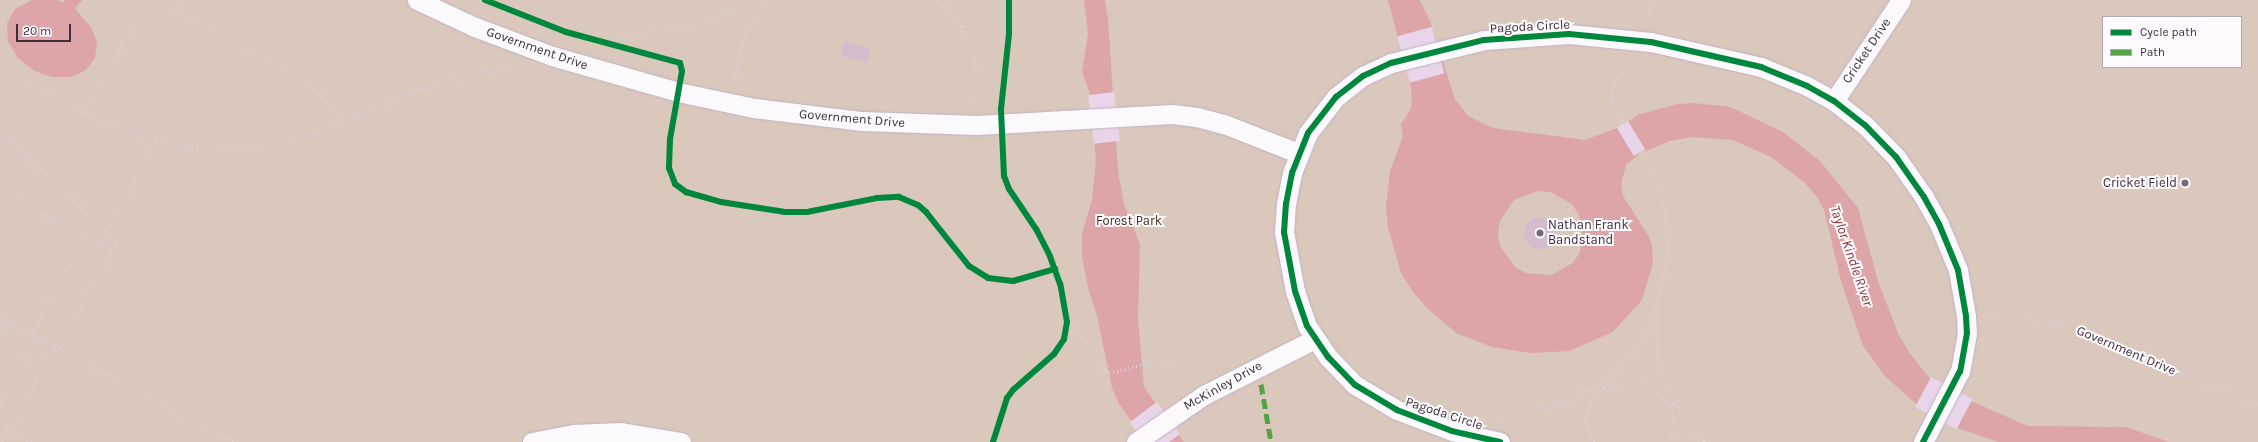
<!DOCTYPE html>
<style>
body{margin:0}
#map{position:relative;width:2258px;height:442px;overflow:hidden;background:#e8d5ea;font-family:Karla,sans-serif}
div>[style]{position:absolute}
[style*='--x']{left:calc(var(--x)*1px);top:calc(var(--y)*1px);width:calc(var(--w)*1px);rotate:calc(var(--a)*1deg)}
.green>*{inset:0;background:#dac8bd}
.water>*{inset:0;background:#dda5a8}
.pier>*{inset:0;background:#e8d5ea;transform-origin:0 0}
.building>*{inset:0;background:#d1bdcd;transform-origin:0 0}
.round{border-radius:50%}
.path>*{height:2.5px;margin-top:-1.25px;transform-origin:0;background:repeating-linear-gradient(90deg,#d9d3d9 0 1px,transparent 0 4px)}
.roads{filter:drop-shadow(0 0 1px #c2b3c3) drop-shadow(0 0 1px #c2b3c3)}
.minor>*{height:19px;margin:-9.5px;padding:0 9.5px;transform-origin:9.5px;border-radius:9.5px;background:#fcf9fc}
.quiet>*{height:5px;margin-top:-2.5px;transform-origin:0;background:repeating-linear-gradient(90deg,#54a446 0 10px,transparent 0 15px)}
.cycleway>*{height:6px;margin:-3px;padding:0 3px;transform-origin:3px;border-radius:3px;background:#00873e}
.dots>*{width:11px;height:11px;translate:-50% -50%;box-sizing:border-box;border:2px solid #fefafe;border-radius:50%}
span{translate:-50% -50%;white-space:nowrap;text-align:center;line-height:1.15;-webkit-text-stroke:4px #fefafe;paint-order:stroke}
.street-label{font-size:13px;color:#3c2f3d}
.poi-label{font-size:13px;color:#3c2f3d}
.right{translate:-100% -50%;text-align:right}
.left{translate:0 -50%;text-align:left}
.park-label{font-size:13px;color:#403216}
.water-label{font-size:14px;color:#8a3433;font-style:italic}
.legend{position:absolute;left:2102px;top:16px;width:140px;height:52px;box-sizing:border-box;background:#fefafe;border:1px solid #b0a9b1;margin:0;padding:5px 7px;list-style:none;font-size:12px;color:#3c2f3d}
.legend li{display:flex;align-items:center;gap:8px;height:20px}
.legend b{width:20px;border:1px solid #b0a9b1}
.scale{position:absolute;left:16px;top:24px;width:55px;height:18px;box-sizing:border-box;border:2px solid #3c2f3d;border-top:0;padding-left:5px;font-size:12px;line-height:14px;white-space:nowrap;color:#3c2f3d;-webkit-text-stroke:3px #fefafe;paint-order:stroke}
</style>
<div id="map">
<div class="green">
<i style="clip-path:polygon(evenodd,0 0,2258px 0,2258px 442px,0 442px,0 0,2103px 17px,2241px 17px,2241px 67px,2103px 67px,2103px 17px)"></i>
</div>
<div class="water">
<i style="clip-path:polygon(32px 0,57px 0,64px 3px,64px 0,82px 0,75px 9px,91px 27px,97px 42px,95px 58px,86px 70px,71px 77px,52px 77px,34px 71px,17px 57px,8px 41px,7px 23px,15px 9px)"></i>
<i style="clip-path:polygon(1084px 0,1105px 0,1108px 18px,1118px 171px,1124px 204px,1140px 244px,1138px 319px,1144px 387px,1184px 442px,1146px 442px,1119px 404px,1112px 388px,1097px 316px,1088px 288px,1082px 257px,1082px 234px,1092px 200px,1096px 160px,1090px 94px,1082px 72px,1088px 34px)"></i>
<i style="clip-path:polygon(evenodd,1388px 0,1420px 0,1430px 21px,1455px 99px,1468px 116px,1493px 128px,1585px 140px,1617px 128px,1640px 114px,1678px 104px,1694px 103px,1730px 107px,1783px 132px,1820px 161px,1858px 208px,1879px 284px,1898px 333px,1909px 352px,1930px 379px,1971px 401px,2028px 426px,2126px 427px,2169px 442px,1999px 442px,1957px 428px,1917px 405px,1885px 376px,1863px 346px,1841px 281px,1824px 210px,1817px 197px,1804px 182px,1771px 157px,1733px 140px,1693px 137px,1670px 141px,1646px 151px,1645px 149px,1626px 165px,1621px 184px,1623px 196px,1648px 235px,1652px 245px,1653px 263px,1642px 300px,1613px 332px,1569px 351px,1531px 353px,1492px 347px,1456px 333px,1428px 309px,1413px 292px,1401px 273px,1388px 228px,1386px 207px,1390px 171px,1403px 136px,1401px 124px,1410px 111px,1412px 103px,1411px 88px,1388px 0,1538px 191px,1550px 192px,1572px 204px,1579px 215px,1583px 227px,1580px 252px,1573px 263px,1551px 275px,1526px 273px,1515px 267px,1500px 246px,1498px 234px,1500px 221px,1514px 200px,1538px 191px)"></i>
</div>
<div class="pier">
<i style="left:1432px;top:27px;width:48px;height:36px;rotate:75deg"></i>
<i style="left:1114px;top:92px;width:49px;height:26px;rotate:83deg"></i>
<i style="left:1628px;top:121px;width:33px;height:13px;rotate:59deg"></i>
<i style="left:1931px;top:377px;width:47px;height:34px;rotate:28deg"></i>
<i style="clip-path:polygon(1157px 402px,1180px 434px,1169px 442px,1143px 442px,1130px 422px)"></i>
</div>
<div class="building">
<i style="left:845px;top:41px;width:27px;height:15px;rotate:17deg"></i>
<i class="round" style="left:1524px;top:217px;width:32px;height:32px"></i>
</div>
<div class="path">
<i style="--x:162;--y:0;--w:156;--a:29.2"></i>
<i style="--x:298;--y:76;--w:35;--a:41"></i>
<i style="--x:324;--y:99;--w:28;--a:52"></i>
<i style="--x:937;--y:0;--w:23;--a:40"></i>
<i style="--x:955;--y:15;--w:14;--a:60"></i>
<i style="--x:962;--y:27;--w:37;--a:70"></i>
<i style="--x:975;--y:62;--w:37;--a:87"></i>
<i style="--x:1645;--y:20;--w:22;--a:-63"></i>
<i style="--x:600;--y:41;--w:99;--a:-9.3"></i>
<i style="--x:698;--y:25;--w:65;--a:-22.6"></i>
<i style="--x:0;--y:67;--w:31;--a:32"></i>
<i style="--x:26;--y:83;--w:65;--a:26.6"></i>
<i style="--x:84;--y:112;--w:78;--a:21"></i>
<i style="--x:157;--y:140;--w:41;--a:12.7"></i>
<i style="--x:197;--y:149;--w:26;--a:0"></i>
<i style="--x:223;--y:149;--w:26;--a:-2"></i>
<i style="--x:249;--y:148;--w:47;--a:-9.9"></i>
<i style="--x:295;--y:140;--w:137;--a:-22.3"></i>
<i style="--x:422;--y:88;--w:96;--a:-14.5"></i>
<i style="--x:732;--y:84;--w:50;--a:-76.2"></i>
<i style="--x:744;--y:35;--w:42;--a:-56.7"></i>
<i style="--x:84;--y:112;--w:128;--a:-61"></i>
<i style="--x:0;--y:131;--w:161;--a:43.2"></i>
<i style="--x:117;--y:241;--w:122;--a:117.8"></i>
<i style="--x:0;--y:190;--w:113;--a:28.6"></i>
<i style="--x:99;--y:244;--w:119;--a:-60.9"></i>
<i style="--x:1657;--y:305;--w:56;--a:89"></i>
<i style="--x:1658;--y:361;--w:45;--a:69.1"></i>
<i style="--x:0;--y:315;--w:265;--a:28.6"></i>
<i style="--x:1983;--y:316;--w:65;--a:5.3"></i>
<i style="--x:2048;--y:322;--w:32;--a:14"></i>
<i style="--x:2079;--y:330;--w:194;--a:22.7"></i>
<i style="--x:1067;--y:322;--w:16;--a:40"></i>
<i style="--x:1079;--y:332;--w:41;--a:57.8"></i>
<i style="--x:1101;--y:367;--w:10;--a:37"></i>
<i style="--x:1109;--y:373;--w:44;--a:-14.3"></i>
<i style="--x:1152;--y:362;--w:15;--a:0"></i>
<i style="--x:1167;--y:362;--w:15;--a:11"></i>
<i style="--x:1182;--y:365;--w:21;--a:35"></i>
<i style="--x:0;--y:325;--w:31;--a:15"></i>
<i style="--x:1601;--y:384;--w:6;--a:59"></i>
<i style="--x:1604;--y:389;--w:20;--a:-20"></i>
<i style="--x:1623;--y:382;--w:16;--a:0"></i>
<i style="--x:1639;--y:382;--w:24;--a:30"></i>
<i style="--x:1660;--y:394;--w:15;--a:48"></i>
<i style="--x:1670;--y:405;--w:15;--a:70"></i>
<i style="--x:1675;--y:419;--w:24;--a:102"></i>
<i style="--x:1670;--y:405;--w:4;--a:-27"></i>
<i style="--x:1674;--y:403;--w:50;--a:51.5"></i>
<i style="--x:0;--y:406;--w:71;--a:-62.4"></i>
<i style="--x:33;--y:343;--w:15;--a:-82"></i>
<i style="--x:35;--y:328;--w:104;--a:-62"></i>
<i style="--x:1497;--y:421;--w:9;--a:-32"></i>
<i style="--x:1505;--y:416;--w:58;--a:-12.8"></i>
<i style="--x:1562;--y:403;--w:43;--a:-26"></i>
<i style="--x:1601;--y:384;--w:42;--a:-45"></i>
<i style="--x:1631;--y:354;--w:22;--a:-56"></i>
<i style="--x:1643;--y:336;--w:36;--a:-67"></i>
<i style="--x:1657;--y:303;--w:50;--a:-77.3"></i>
<i style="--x:1668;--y:254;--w:45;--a:-93.8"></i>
<i style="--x:1665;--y:209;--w:26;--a:-106"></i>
<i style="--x:1658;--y:184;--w:95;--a:-119.5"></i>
<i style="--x:1611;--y:101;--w:11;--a:-85"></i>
<i style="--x:1612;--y:90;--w:35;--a:-65"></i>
<i style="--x:0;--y:422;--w:38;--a:32"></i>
<i style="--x:2;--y:442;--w:110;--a:-61.1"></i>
<i style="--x:1594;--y:442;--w:17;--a:-118"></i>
<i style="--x:1586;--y:427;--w:13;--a:-90"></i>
<i style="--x:1586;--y:414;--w:19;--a:-65"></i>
<i style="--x:1594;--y:397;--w:13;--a:-39"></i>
</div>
<div class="roads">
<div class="minor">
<i style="--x:417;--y:0;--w:64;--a:25"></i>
<i style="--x:475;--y:27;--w:82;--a:20.6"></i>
<i style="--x:552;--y:56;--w:131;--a:15.9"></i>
<i style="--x:678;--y:92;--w:78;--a:11.9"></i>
<i style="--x:754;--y:108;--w:109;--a:6.9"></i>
<i style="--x:862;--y:121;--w:114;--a:2"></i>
<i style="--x:976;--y:125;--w:196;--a:-3.2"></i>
<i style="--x:1172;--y:114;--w:25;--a:7"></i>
<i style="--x:1197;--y:117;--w:28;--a:15"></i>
<i style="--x:1224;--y:124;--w:79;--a:21.4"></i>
<i style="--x:1834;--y:101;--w:121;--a:-56.4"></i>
<i style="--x:532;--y:442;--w:43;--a:-10.8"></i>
<i style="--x:574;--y:434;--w:47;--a:-2.4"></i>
<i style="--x:621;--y:432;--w:61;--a:9.5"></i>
<i style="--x:1136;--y:442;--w:83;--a:-34.7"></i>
<i style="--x:1204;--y:395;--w:124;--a:-26.8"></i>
<i style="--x:1500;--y:442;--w:49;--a:-167.1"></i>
<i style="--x:1452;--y:431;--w:59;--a:-159.1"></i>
<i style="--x:1397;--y:410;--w:49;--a:-149.2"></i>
<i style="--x:1355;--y:385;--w:39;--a:-134"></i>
<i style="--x:1328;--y:357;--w:37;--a:-124"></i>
<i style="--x:1307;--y:326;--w:37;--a:-109"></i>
<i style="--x:1295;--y:291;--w:60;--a:-100.6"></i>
<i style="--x:1284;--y:232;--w:28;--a:-86"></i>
<i style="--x:1286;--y:204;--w:32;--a:-79"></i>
<i style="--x:1292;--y:173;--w:43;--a:-68.2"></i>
<i style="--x:1308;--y:133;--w:46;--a:-52.1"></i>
<i style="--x:1336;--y:97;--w:34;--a:-38"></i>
<i style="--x:1363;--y:76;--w:31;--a:-25"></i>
<i style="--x:1391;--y:63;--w:96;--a:-13.9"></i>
<i style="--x:1484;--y:40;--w:85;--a:-4"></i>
<i style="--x:1569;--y:34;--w:82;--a:5.6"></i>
<i style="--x:1651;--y:42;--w:113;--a:12.8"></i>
<i style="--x:1761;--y:67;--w:50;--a:22.4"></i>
<i style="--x:1807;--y:86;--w:31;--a:29"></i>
<i style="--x:1834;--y:101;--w:39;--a:38"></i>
<i style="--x:1865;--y:125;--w:45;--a:45.9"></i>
<i style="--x:1896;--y:157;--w:49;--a:55"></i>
<i style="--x:1924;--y:197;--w:31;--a:61"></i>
<i style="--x:1939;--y:224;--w:50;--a:67.6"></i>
<i style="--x:1958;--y:270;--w:47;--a:80.1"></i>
<i style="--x:1966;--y:316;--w:17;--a:87"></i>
<i style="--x:1967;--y:333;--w:39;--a:100"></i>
<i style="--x:1960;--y:371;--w:80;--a:117.5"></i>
</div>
</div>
<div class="quiet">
<i style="--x:1261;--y:384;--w:59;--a:80.2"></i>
</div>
<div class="cycleway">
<i style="--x:485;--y:0;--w:87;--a:21.6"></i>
<i style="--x:566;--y:32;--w:118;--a:15.2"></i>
<i style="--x:680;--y:63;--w:8;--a:76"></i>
<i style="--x:682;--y:71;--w:69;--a:100"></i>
<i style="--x:670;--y:139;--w:29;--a:92"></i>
<i style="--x:669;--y:168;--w:17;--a:69"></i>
<i style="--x:675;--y:184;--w:14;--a:36"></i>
<i style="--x:686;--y:192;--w:36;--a:16"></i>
<i style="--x:721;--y:202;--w:65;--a:8.9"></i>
<i style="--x:785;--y:212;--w:22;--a:0"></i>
<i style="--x:807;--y:212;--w:71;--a:-11.3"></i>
<i style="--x:877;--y:198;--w:22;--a:-3"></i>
<i style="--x:899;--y:197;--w:21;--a:23"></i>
<i style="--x:918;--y:205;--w:11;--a:41"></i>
<i style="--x:926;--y:212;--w:69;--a:51.5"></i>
<i style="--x:969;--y:266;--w:22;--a:32"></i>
<i style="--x:988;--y:278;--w:25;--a:7"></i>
<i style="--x:1013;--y:281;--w:44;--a:-15.9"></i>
<i style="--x:993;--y:442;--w:46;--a:-72.3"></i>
<i style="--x:1007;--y:398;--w:10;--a:-53"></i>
<i style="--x:1013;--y:390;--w:55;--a:-41.3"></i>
<i style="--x:1054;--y:354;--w:18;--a:-56"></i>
<i style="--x:1064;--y:339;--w:17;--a:-80"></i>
<i style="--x:1067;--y:322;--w:39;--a:-100"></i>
<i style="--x:1060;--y:284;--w:30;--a:-110"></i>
<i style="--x:1050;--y:256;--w:30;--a:-117"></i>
<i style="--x:1036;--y:229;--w:48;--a:-124"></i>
<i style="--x:1009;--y:189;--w:14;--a:-111"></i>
<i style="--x:1004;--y:176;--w:67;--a:-92.6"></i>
<i style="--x:1001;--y:109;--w:75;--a:-83.9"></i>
<i style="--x:1009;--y:34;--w:34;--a:-90"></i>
<i style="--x:1500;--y:442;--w:49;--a:-167.1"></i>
<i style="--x:1452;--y:431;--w:59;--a:-159.1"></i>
<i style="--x:1397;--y:410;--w:49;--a:-149.2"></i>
<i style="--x:1355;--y:385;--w:39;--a:-134"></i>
<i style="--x:1328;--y:357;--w:37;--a:-124"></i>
<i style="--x:1307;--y:326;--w:37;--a:-109"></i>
<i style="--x:1295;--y:291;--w:60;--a:-100.6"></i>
<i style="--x:1284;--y:232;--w:28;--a:-86"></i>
<i style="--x:1286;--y:204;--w:32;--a:-79"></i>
<i style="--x:1292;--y:173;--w:43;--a:-68.2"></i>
<i style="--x:1308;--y:133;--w:46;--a:-52.1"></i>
<i style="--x:1336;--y:97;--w:34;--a:-38"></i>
<i style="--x:1363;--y:76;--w:31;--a:-25"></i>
<i style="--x:1391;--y:63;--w:96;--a:-13.9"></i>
<i style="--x:1484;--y:40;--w:85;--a:-4"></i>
<i style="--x:1569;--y:34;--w:82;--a:5.6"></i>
<i style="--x:1651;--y:42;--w:113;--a:12.8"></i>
<i style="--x:1761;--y:67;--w:50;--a:22.4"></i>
<i style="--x:1807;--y:86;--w:31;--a:29"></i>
<i style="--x:1834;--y:101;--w:39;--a:38"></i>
<i style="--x:1865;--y:125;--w:45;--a:45.9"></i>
<i style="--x:1896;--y:157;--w:49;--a:55"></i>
<i style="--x:1924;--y:197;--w:31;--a:61"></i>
<i style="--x:1939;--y:224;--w:50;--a:67.6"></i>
<i style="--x:1958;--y:270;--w:47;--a:80.1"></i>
<i style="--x:1966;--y:316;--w:17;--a:87"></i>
<i style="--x:1967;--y:333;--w:39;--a:100"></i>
<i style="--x:1960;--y:371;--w:80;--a:117.5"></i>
</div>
<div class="dots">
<i style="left:2185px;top:183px;background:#78697a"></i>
<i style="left:1540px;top:233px;background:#78697a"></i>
</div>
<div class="street-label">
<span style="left:1530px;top:27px;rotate:-3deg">Pagoda Circle</span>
<span style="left:537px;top:49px;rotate:19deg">Government Drive</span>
<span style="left:1867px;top:51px;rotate:-56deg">Cricket Drive</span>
<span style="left:852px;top:119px;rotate:5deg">Government Drive</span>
<span style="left:2126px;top:351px;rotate:23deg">Government Drive</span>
<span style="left:1223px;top:386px;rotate:-29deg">McKinley Drive</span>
<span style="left:1444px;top:414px;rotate:18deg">Pagoda Circle</span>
</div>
<div class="poi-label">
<span class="right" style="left:2177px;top:183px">Cricket Field</span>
<span class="left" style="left:1548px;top:233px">Nathan Frank<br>Bandstand</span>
</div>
<div class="park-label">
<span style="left:1129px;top:221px">Forest Park</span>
</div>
<div class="water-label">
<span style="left:1851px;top:256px;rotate:71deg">Taylor Kindle River</span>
</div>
<ul class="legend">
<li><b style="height:5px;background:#00873e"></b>Cycle path</li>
<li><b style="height:5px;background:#54a446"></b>Path</li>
</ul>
<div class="scale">20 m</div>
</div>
